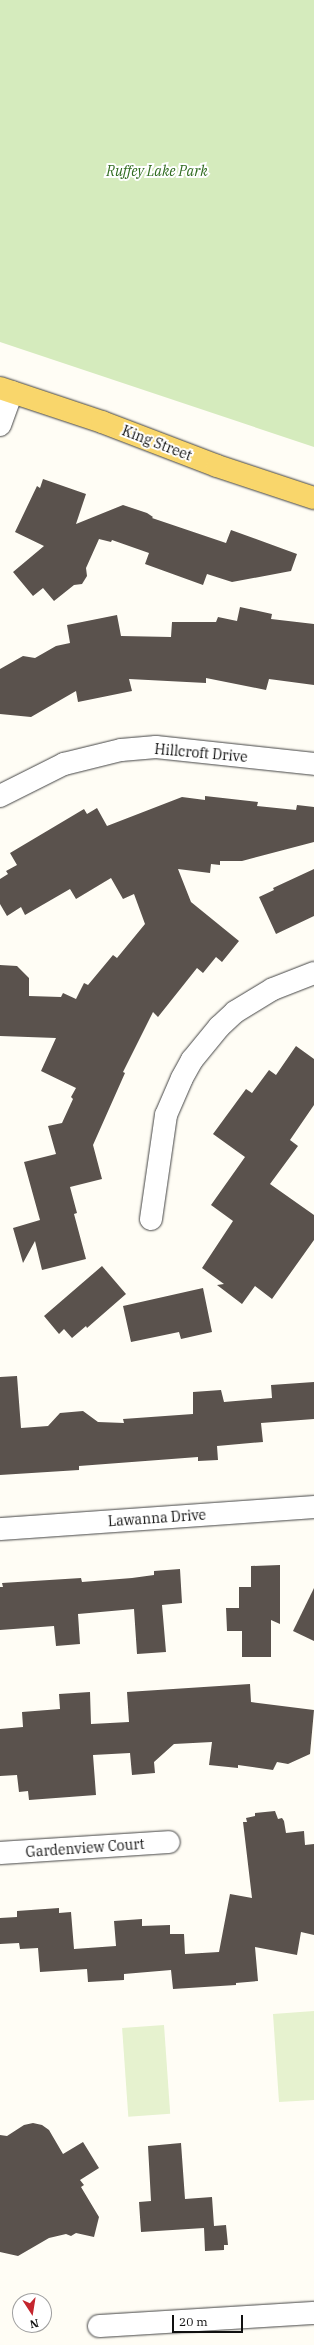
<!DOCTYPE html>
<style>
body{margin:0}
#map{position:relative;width:314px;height:2345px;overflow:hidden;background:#fffdf5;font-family:"IBM Plex Serif",serif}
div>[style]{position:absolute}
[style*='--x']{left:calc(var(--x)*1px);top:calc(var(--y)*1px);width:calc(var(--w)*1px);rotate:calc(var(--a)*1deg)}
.green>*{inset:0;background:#d5ebbd}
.pitch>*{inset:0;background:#e6f2cf;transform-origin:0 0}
.building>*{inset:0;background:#5a524d}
.roads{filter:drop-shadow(0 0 1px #444) drop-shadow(0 0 1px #444)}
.street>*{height:22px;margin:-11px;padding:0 11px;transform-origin:11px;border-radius:11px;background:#fff}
.primary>*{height:22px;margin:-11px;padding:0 11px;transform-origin:11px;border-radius:11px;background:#f9d66b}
span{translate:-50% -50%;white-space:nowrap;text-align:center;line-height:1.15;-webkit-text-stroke:4px #fff;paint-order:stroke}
.park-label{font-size:14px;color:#2f6b1f;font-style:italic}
.street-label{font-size:14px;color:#111}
.north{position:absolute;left:12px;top:2293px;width:40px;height:40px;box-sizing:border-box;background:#fff;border:1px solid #a0a0a0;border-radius:50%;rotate:168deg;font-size:11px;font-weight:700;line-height:16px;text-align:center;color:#111}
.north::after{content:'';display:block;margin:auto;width:14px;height:18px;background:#c4262e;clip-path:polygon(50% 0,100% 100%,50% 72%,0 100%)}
.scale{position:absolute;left:172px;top:2315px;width:71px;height:18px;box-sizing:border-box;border:2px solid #111;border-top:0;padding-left:5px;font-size:12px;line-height:14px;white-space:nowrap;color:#111;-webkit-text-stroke:3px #fff;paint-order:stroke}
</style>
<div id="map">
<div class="green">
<i style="clip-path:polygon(0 0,314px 0,314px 447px,0 342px)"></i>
</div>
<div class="pitch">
<i style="clip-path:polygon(314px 2011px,314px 2100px,279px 2102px,273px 2014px)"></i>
<i style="left:164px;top:2025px;width:89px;height:42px;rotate:86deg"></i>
</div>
<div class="building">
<i style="clip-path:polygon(43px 479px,86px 494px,76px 524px,123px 505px,147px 513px,153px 517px,152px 518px,226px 543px,231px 530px,297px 554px,291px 571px,232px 582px,207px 574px,203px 585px,145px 564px,149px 553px,112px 540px,111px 542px,99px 539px,86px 568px,87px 576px,82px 584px,74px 585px,54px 601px,43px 588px,33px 596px,13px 572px,44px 546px,15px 532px,37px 486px,40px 488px)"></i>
<i style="clip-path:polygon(240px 607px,272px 614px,271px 619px,314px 624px,314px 685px,269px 679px,266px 690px,206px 678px,206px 683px,129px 679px,132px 691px,78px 702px,76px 691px,31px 717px,0 714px,0 669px,23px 656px,35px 658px,56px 646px,70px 643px,67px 625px,117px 615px,121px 636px,171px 637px,172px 622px,216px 622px,218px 617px,237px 621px)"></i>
<i style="clip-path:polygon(205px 796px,258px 802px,257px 806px,296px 810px,297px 805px,314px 807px,314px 842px,242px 861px,220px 861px,220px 865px,211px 864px,210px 873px,178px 869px,191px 902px,239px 941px,222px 962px,216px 957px,203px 973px,197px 968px,158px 1017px,153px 1012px,123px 1072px,125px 1073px,93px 1145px,102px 1179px,70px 1187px,77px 1213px,74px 1214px,86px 1259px,42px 1270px,35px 1241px,23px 1263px,13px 1228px,40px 1220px,24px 1162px,56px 1154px,48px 1126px,62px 1123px,73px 1099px,71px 1097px,76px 1088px,41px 1071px,56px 1038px,0 1036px,0 965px,17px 966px,29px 978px,29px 996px,61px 997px,63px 993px,76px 999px,84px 983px,88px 985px,113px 955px,117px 958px,145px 924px,134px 894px,123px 899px,111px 878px,76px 899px,70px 889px,25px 915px,21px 907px,7px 916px,0 904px,0 879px,8px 874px,6px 871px,17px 865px,10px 853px,84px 809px,87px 814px,97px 808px,107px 826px,182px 797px,205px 800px)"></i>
<i style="clip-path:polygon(314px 869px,314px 916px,276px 934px,259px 897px,274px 890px,273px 888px)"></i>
<i style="clip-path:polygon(296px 1046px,314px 1059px,314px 1105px,290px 1140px,298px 1146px,270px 1184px,314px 1215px,314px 1240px,272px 1299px,255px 1286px,242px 1304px,217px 1285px,224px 1284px,202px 1268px,233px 1221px,211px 1205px,245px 1157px,213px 1134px,246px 1089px,252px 1093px,269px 1070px,276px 1075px)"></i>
<i style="clip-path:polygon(102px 1266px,126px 1294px,87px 1328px,86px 1326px,72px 1338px,64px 1329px,59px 1334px,44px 1316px)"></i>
<i style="clip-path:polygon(203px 1288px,212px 1332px,181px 1339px,179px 1332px,131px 1342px,123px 1306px)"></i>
<i style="clip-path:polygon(17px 1376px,21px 1428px,48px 1426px,60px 1413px,83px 1411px,98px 1422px,124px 1423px,123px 1419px,193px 1414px,193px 1392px,221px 1390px,224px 1402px,272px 1398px,271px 1385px,314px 1382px,314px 1419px,261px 1423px,263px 1442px,217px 1446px,218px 1460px,198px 1461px,198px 1457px,79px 1466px,79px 1470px,0 1475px,0 1377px)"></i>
<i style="clip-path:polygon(280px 1565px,280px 1624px,271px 1620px,271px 1657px,242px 1657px,242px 1631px,227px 1631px,226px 1608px,239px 1608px,239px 1587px,251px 1587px,251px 1566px)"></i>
<i style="clip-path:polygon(180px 1569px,182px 1603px,162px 1605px,166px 1652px,137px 1654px,134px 1609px,78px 1614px,80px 1644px,56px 1646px,54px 1626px,0 1630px,0 1587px,3px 1587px,2px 1583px,81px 1578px,82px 1582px,132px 1578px,154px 1575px,154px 1571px)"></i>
<i style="clip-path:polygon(314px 1588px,314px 1641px,293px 1631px)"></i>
<i style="clip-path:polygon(250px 1684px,251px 1702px,314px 1710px,310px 1754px,288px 1764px,277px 1762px,273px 1770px,238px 1765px,238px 1768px,209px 1765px,212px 1742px,174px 1744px,154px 1762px,155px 1773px,132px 1775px,130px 1753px,93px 1755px,96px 1795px,29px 1800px,28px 1791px,19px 1792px,17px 1775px,0 1776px,0 1729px,23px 1727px,22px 1712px,60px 1709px,59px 1694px,90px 1692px,91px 1724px,129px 1722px,127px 1692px)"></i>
<i style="clip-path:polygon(275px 1811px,278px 1819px,282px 1818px,284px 1821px,286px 1833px,304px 1831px,305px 1845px,314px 1844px,314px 1935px,301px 1932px,297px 1955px,255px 1947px,258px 1981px,236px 1983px,236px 1985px,173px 1989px,171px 1970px,124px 1974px,124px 1980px,88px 1982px,87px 1969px,40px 1972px,38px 1948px,20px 1949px,19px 1943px,0 1944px,0 1918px,17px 1917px,17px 1911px,59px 1908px,59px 1913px,71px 1912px,74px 1949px,116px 1946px,114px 1921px,142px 1919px,142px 1926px,170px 1925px,170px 1934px,184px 1934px,185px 1954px,219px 1952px,230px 1894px,252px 1898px,243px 1822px,247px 1822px,246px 1818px,255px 1816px,255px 1813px)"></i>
<i style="clip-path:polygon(33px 2123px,42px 2125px,49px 2130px,63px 2154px,83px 2142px,99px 2168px,80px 2180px,84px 2185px,81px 2187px,99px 2217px,94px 2237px,76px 2233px,71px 2236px,66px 2234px,49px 2238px,18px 2256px,0 2252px,0 2135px,7px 2136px,24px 2125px)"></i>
<i style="clip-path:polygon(181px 2143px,185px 2199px,212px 2197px,214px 2226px,226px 2225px,228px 2245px,224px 2245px,224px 2250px,205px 2251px,204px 2228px,141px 2232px,139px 2202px,151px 2201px,148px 2146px)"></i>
</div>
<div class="roads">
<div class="street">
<i style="--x:0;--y:425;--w:35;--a:-70"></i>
<i style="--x:0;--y:796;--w:72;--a:-26.6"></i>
<i style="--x:64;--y:764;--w:59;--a:-13.8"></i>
<i style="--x:121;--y:750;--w:35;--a:-5"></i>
<i style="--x:156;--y:747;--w:159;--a:6.1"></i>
<i style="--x:151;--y:1219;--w:105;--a:-81.8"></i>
<i style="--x:166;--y:1115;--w:40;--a:-66.6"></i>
<i style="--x:182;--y:1078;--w:21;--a:-61"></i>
<i style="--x:192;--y:1060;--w:43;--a:-50.7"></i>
<i style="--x:219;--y:1027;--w:22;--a:-43"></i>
<i style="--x:235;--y:1012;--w:44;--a:-31.2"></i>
<i style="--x:273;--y:989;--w:44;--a:-21.3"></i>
<i style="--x:0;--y:1529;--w:315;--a:-4"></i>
<i style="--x:0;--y:1853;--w:169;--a:-3.7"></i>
<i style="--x:99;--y:2326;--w:215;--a:-3.5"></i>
</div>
<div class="primary">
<i style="--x:0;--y:388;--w:108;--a:18.4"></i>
<i style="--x:102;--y:422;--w:123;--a:20.9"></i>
<i style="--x:217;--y:466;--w:102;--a:18.3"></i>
</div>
</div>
<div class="park-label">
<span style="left:157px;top:171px">Ruffey Lake Park</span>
</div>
<div class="street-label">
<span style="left:157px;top:443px;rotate:21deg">King Street</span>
<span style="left:201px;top:753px;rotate:5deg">Hillcroft Drive</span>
<span style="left:157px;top:1518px;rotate:-4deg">Lawanna Drive</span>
<span style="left:85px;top:1848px;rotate:-4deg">Gardenview Court</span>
</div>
<div class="north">N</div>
<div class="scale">20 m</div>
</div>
